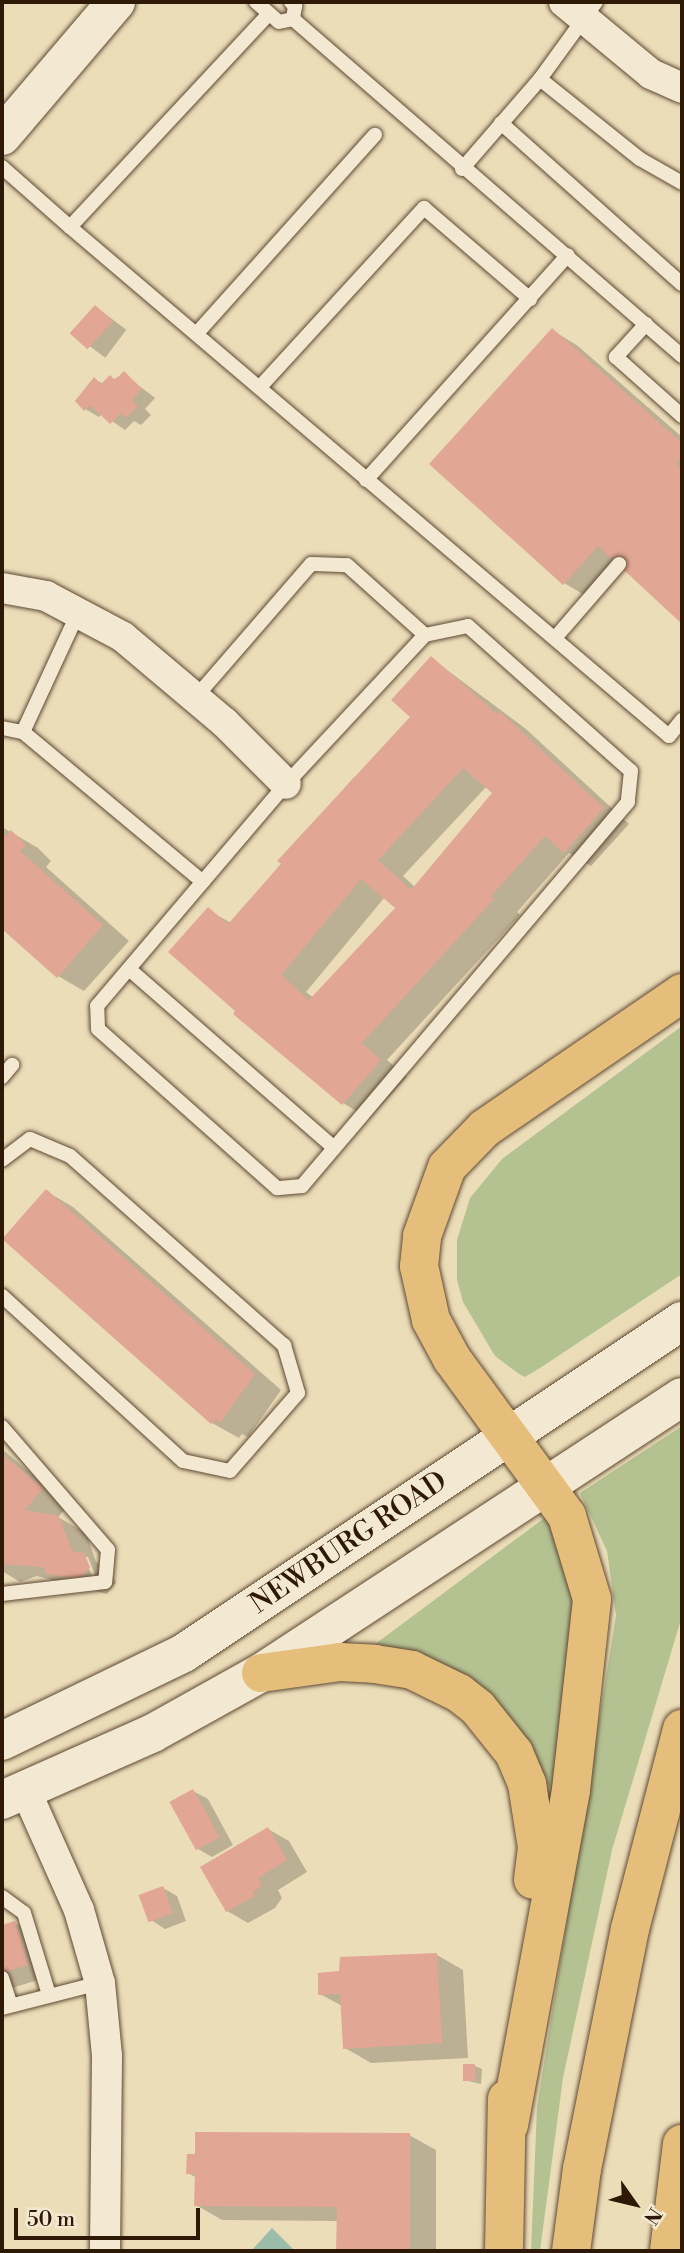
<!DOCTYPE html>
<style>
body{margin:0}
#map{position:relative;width:684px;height:2253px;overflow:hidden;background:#ecddb9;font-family:"Libre Bodoni",serif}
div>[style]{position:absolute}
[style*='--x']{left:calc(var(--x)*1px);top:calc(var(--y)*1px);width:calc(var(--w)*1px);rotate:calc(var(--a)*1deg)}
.green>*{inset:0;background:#b4c292}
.water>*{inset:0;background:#9abda9}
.shadow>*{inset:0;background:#0003;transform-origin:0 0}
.building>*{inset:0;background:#e2a694;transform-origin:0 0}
.roads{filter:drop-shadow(0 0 2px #5e4933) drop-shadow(0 0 2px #5e4933)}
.lane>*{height:14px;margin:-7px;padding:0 7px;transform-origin:7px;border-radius:7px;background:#f3e9d2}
.street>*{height:30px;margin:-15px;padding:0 15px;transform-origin:15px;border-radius:15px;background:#f3e9d2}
.secondary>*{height:38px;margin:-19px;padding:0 19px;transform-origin:19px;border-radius:19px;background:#f3e9d2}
.highway>*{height:38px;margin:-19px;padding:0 19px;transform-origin:19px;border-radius:19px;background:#e6be7c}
span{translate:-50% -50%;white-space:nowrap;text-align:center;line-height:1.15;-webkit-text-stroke:7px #f3e9d2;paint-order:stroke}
.street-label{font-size:28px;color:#2e1806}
.frame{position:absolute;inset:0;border:4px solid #2e1806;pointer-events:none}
.north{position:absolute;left:600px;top:2169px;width:70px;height:70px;-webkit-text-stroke:5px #f3e9d2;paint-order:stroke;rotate:124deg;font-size:19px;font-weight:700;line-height:28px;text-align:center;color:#2e1806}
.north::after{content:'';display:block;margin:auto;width:24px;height:32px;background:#2e1806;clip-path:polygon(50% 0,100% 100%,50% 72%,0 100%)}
.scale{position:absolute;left:14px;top:2208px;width:186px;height:32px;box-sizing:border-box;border:4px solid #2e1806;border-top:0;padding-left:9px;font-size:21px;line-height:24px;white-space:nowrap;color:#2e1806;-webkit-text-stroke:5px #f3e9d2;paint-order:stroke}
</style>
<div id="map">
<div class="green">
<i style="clip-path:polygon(682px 1026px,682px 1274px,543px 1366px,525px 1377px,519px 1374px,495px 1356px,463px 1302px,457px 1280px,457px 1240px,470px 1198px,502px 1159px)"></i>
<i style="clip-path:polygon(682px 1426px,682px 1616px,612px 1850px,563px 2078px,540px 2251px,531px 2251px,537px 2107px,616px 1615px,607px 1551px,580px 1493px)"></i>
<i style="clip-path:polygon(547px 1516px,577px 1593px,552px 1788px,374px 1645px)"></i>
</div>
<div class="water">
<i style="clip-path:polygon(272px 2228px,295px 2251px,251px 2251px)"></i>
</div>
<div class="shadow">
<i style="left:96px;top:307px;width:38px;height:35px;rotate:37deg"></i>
<i style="clip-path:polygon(552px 330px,578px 346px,682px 437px,682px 621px,621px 564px,591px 599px,564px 583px)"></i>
<i style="clip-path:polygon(124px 374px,155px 398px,145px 409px,151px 415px,141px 425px,134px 421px,125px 430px,102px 414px,99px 417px,85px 409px,94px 379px,104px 384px)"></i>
<i style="clip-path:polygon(evenodd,431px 658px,526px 729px,629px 824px,591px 866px,569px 853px,517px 912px,520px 915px,387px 1060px,407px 1077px,369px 1119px,343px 1103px,238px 1011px,208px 910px,231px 923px,354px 777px,358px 779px,412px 717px,431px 658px,487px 786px,494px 793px,415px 887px,403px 876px,487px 786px,431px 658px,385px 897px,397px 907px,314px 998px,306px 992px,385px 897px)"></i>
<i style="clip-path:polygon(2px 827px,38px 848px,51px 861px,46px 867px,129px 941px,84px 991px,58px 976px,2px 926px)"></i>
<i style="clip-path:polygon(46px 1191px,73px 1207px,281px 1390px,248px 1437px,242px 1434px,239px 1438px,212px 1423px)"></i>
<i style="clip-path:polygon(evenodd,2px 1449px,69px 1505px,58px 1517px,86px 1533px,96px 1562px,110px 1570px,116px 1583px,107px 1594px,37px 1576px,20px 1582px,2px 1571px,2px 1537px,6px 1535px,2px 1532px,2px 1449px,84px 1557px,88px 1557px,95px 1575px,92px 1576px,84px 1557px)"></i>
<i style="clip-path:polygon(193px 1791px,208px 1799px,233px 1845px,212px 1857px,198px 1849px)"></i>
<i style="clip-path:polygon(268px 1829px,289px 1841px,307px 1872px,278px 1890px,282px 1898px,275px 1908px,248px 1923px,227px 1911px)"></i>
<i style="clip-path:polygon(163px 1888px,177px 1896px,186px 1921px,165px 1929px,151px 1920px)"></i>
<i style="clip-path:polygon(15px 1923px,36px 1935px,48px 1977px,2px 1991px,2px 1927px)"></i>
<i style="clip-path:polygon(437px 1955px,463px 1970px,468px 2058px,371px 2063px,345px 2048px,342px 2006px,320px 1994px,341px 1973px)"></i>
<i style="clip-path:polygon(475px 2066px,482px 2069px,481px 2084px,464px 2080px)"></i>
<i style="clip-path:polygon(409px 2135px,436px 2150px,436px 2251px,338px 2251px,338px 2221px,222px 2220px,196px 2205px,197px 2178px,188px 2173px)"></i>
</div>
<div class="building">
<i style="left:95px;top:305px;width:24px;height:38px;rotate:42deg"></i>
<i style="clip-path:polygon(552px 328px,682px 443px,682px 457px,676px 463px,682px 469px,682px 624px,598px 546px,563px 585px,429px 464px)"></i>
<i style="clip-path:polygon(124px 371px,142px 389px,132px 400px,138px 406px,126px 418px,121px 413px,110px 424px,90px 405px,84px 411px,75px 401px,94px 377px,101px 384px,110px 375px,115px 380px)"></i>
<i style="clip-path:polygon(evenodd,431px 656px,497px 714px,499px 711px,604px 808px,564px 853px,545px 836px,491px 896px,494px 899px,362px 1043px,381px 1060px,342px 1105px,233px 1014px,235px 1011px,168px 952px,208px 907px,228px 924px,281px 864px,277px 861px,410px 717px,391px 700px,431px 656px,463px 768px,492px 793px,411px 890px,378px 860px,463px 768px,431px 656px,361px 879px,395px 908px,309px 1000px,281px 975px,361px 879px)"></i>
<i style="clip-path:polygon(11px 830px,26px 845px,20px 851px,103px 925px,57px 978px,2px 929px,2px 834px,5px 836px)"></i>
<i style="clip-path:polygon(46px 1189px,255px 1374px,220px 1423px,216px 1419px,211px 1424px,2px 1239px)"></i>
<i style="clip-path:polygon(2px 1454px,43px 1488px,25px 1510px,59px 1516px,72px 1551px,84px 1553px,90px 1567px,80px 1579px,46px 1574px,43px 1567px,2px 1564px)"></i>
<i style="left:193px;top:1789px;width:55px;height:27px;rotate:61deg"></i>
<i style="clip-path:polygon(268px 1827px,287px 1860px,258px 1878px,262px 1886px,253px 1892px,255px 1896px,226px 1912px,200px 1867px)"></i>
<i style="left:163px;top:1886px;width:29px;height:26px;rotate:70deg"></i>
<i style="clip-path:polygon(15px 1921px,28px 1965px,2px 1973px,2px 1925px)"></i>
<i style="clip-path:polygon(437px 1953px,442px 2043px,343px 2049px,340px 1994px,318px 1995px,318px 1973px,339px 1971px,340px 1957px)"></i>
<i style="left:463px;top:2064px;width:12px;height:17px"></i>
<i style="clip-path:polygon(195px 2132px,410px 2133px,410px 2251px,336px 2251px,337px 2207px,194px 2206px,195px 2174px,186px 2174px,187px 2154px,195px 2154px)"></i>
</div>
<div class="roads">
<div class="lane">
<i style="--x:256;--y:2;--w:30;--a:41"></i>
<i style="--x:279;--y:22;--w:14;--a:-12"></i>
<i style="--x:291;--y:2;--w:6;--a:45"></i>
<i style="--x:295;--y:6;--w:13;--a:99"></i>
<i style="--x:293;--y:19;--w:515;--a:40.9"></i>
<i style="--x:540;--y:79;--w:128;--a:38.7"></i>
<i style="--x:640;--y:159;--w:48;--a:29.7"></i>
<i style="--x:501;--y:123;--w:242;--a:41.7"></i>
<i style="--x:2;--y:167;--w:91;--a:41.4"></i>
<i style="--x:70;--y:227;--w:290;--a:-47"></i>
<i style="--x:462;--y:169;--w:119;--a:-49.1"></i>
<i style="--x:540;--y:79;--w:95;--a:-54"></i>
<i style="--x:70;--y:227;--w:786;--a:40.36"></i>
<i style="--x:669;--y:736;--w:21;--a:-51"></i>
<i style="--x:646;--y:324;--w:45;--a:132.3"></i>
<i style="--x:616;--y:357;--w:89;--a:41.8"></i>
<i style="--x:198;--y:332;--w:265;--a:-48.1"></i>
<i style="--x:260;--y:387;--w:243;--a:-47.5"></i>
<i style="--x:424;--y:208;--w:140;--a:40.6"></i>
<i style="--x:366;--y:480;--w:302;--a:-48.1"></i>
<i style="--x:555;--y:638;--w:98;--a:-49.1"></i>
<i style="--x:195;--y:698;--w:177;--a:-49.1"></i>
<i style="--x:311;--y:564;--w:36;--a:2"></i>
<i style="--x:347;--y:565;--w:105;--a:41.9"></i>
<i style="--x:425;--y:635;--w:44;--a:-11.8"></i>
<i style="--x:468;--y:626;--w:218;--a:41.7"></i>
<i style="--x:631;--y:771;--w:31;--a:96"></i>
<i style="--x:628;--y:802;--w:504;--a:130.33"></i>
<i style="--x:302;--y:1186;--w:25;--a:175"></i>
<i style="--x:277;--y:1188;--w:239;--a:-138.4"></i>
<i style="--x:98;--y:1029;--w:23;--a:-92"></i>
<i style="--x:97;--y:1006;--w:292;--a:-49.6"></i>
<i style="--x:286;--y:784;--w:204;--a:-47"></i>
<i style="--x:2;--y:728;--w:21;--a:11"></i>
<i style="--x:23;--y:732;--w:234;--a:39.8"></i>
<i style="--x:23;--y:732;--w:133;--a:-65.2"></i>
<i style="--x:129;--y:969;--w:272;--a:41.1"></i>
<i style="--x:2;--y:1077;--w:16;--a:-50"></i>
<i style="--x:2;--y:1160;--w:35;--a:-37"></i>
<i style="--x:30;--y:1139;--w:43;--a:23"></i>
<i style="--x:70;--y:1156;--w:286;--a:41.5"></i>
<i style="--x:284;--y:1345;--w:50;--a:73.7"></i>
<i style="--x:298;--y:1393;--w:103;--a:131.1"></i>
<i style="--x:230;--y:1471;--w:48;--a:-168"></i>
<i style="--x:183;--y:1461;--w:245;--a:-137.6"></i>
<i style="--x:2;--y:1427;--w:162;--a:49.2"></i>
<i style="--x:108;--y:1550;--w:32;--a:95"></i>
<i style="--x:105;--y:1582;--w:104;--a:173.4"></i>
<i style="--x:2;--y:1897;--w:27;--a:36"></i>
<i style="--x:24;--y:1913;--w:86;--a:73"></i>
<i style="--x:2;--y:1978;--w:28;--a:72"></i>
<i style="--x:2;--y:2008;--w:101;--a:-14.3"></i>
</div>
<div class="street">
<i style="--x:564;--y:2;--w:113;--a:39.6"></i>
<i style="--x:651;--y:74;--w:34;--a:24"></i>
<i style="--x:2;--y:588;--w:45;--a:10.3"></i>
<i style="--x:46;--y:596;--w:87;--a:28"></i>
<i style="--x:123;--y:637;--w:133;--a:40.1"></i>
<i style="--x:225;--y:723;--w:86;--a:45"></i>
<i style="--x:26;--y:1791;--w:130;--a:66"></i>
<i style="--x:79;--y:1910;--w:76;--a:74"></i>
<i style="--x:100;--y:1983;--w:73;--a:84.5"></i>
<i style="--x:107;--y:2056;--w:195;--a:90.6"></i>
</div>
<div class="secondary">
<i style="--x:2;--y:136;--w:176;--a:-49.6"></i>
<i style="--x:2;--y:1741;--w:202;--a:-25.8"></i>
<i style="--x:184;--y:1653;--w:599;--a:-33.69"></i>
<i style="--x:2;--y:1800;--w:165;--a:-23.9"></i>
<i style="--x:153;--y:1733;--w:124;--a:-29.1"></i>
<i style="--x:261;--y:1673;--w:503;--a:-33.25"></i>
</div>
<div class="highway">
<i style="--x:261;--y:1673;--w:80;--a:-7.9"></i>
<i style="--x:340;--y:1662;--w:35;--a:3"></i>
<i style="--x:375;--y:1664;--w:37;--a:9"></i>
<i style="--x:412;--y:1670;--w:52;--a:26.1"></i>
<i style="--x:459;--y:1693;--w:24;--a:38"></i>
<i style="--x:478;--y:1708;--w:58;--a:51.3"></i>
<i style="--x:514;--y:1753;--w:34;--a:67"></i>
<i style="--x:527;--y:1784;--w:64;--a:81"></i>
<i style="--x:537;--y:1847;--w:33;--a:97"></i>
<i style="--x:509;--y:2125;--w:341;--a:-79.5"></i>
<i style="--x:571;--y:1790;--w:192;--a:-83.7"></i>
<i style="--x:592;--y:1599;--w:87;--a:-106.8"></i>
<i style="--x:567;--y:1516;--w:195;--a:-126.2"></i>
<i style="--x:452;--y:1359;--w:44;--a:-118.3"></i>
<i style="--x:431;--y:1320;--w:55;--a:-102.5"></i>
<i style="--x:419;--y:1266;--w:30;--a:-84"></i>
<i style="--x:422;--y:1236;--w:73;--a:-70.1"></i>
<i style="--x:447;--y:1167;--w:54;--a:-45.7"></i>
<i style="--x:485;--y:1128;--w:239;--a:-34.4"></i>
<i style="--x:504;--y:2251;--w:152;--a:-88.9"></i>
<i style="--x:571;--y:2251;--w:83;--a:-82.4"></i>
<i style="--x:582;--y:2169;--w:245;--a:-78.7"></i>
<i style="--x:630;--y:1929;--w:207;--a:-75.4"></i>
<i style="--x:669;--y:2251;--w:108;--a:-83.1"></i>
</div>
</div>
<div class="street-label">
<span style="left:349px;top:1543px;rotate:-34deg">NEWBURG ROAD</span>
</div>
<div class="frame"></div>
<div class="north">N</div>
<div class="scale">50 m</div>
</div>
